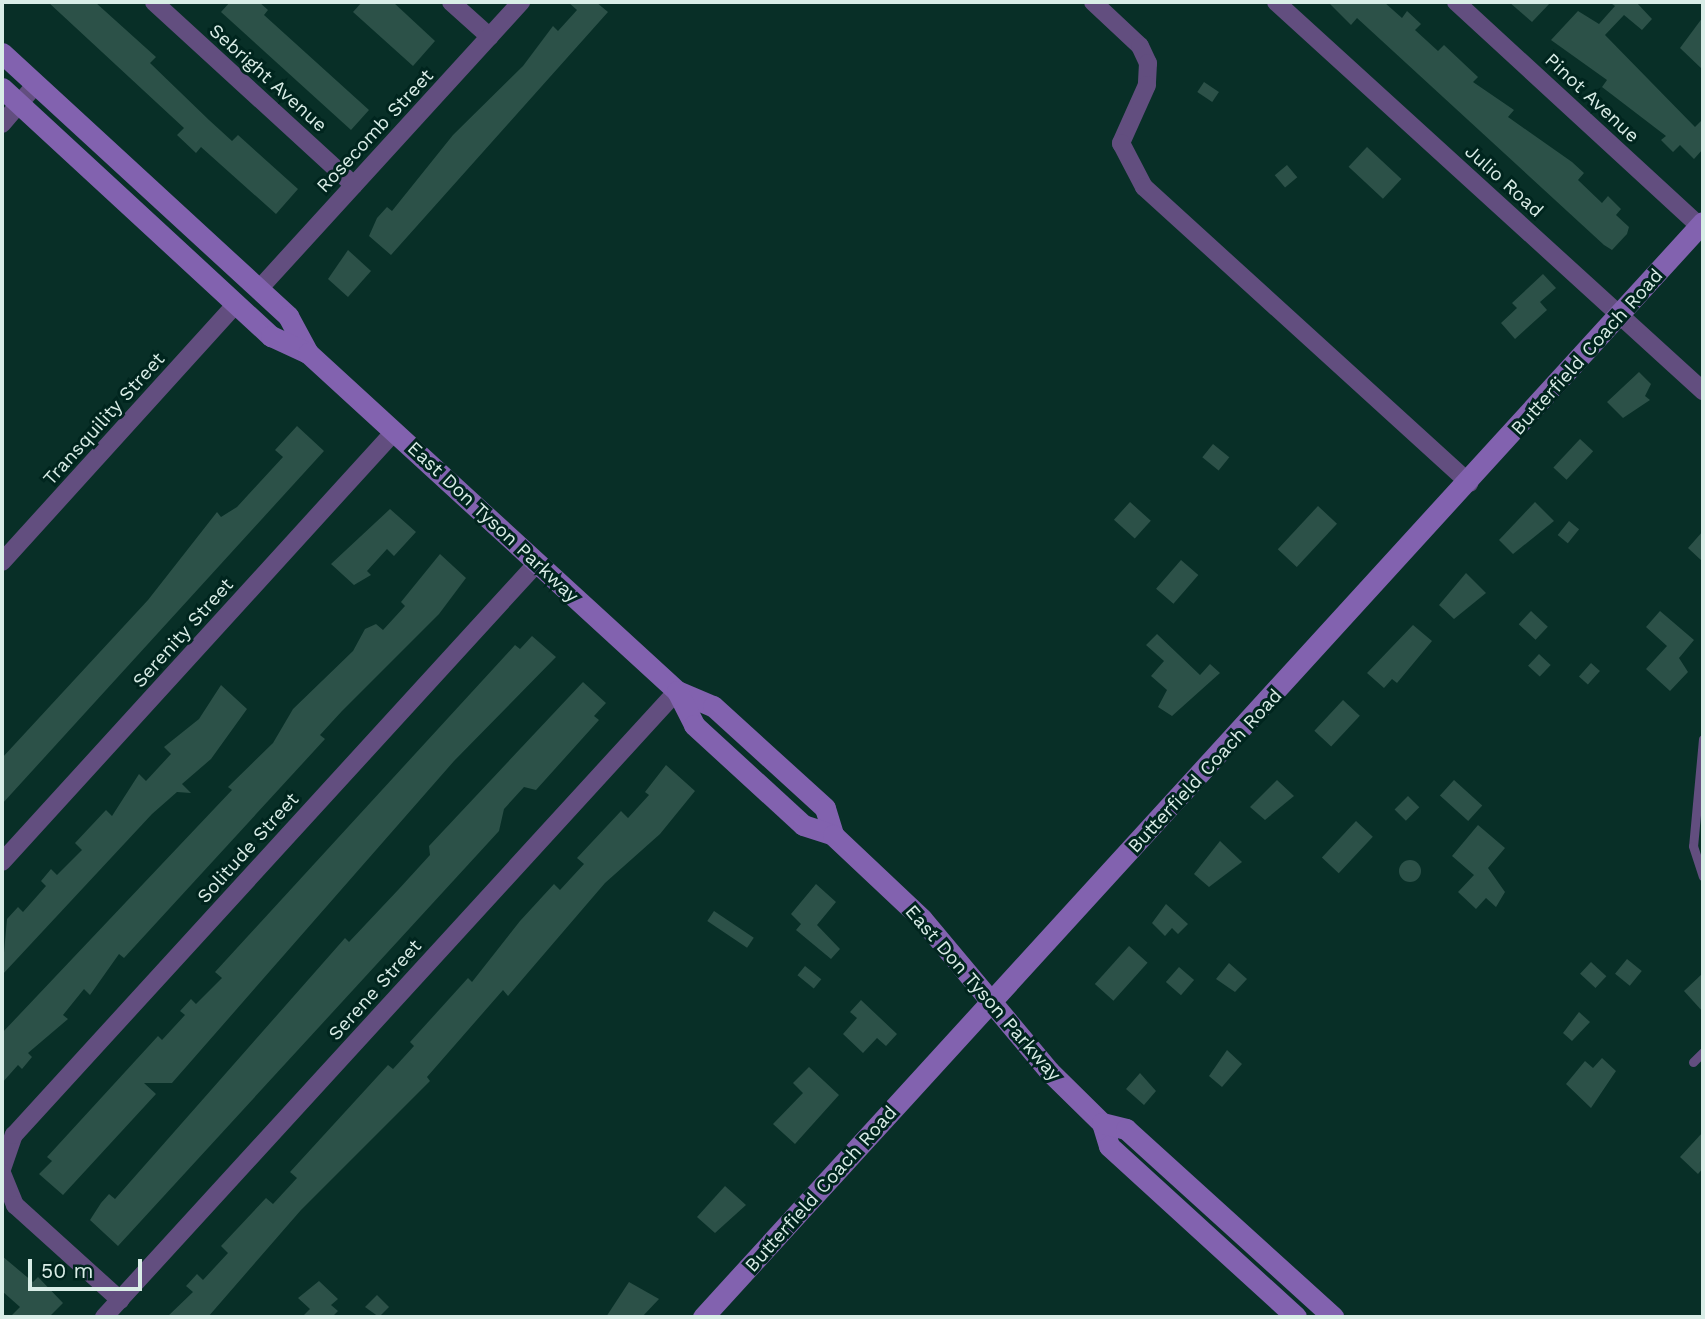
<!DOCTYPE html>
<style>
body{margin:0}
#map{position:relative;width:1705px;height:1319px;overflow:hidden;background:#082f27;font-family:"Work Sans",sans-serif}
div>[style]{position:absolute}
[style*='--x']{left:calc(var(--x)*1px);top:calc(var(--y)*1px);width:calc(var(--w)*1px);rotate:calc(var(--a)*1deg)}
.building>*{inset:0;background:#2c5148;transform-origin:0 0}
.round{border-radius:50%}
.lane>*{height:9px;margin:-4.5px;padding:0 4.5px;transform-origin:4.5px;border-radius:4.5px;background:#624e7f}
.street>*{height:18px;margin:-9px;padding:0 9px;transform-origin:9px;border-radius:9px;background:#624e7f}
.secondary>*{height:21px;margin:-10.5px;padding:0 10.5px;transform-origin:10.5px;border-radius:10.5px;background:#8262af}
span{translate:-50% -50%;white-space:nowrap;text-align:center;line-height:1.15;-webkit-text-stroke:6px #00251e;paint-order:stroke}
.street-label{font-size:19px;color:#d9ede7}
.frame{position:absolute;inset:0;border:4px solid #d9ede7;pointer-events:none}
.scale{position:absolute;left:28px;top:1259px;width:114px;height:32px;box-sizing:border-box;border:4px solid #d9ede7;border-top:0;padding-left:9px;font-size:21px;line-height:24px;white-space:nowrap;color:#d9ede7;-webkit-text-stroke:5px #00251e;paint-order:stroke}
</style>
<div id="map">
<div class="building">
<i style="clip-path:polygon(48px 2px,95px 2px,156px 57px,150px 63px,209px 120px,232px 141px,238px 135px,298px 189px,276px 214px,201px 147px,196px 153px,177px 135px,184px 128px)"></i>
<i style="clip-path:polygon(230px 2px,259px 2px,268px 10px,264px 15px,369px 110px,351px 130px,221px 12px)"></i>
<i style="clip-path:polygon(362px 2px,393px 2px,435px 41px,413px 66px,353px 12px)"></i>
<i style="clip-path:polygon(568px 2px,596px 2px,608px 12px,391px 255px,369px 236px,377px 218px,387px 207px,392px 211px,453px 135px,523px 66px,553px 26px,558px 31px,577px 10px)"></i>
<i style="clip-path:polygon(1328px 2px,1384px 2px,1402px 18px,1407px 11px,1421px 24px,1415px 30px,1438px 51px,1444px 45px,1478px 77px,1473px 82px,1514px 110px,1508px 117px,1572px 162px,1584px 173px,1578px 180px,1602px 203px,1608px 196px,1621px 209px,1616px 215px,1629px 227px,1627px 234px,1612px 250px,1604px 245px,1357px 18px,1351px 25px)"></i>
<i style="clip-path:polygon(1509px 2px,1551px 2px,1532px 22px)"></i>
<i style="clip-path:polygon(1609px 2px,1636px 2px,1652px 19px,1642px 30px,1624px 15px,1605px 35px,1695px 127px,1703px 119px,1703px 149px,1694px 159px,1680px 145px,1673px 152px,1661px 140px,1666px 136px,1602px 87px,1607px 80px,1551px 40px,1578px 11px,1599px 24px,1615px 6px)"></i>
<i style="clip-path:polygon(1703px 17px,1703px 70px,1680px 48px)"></i>
<i style="left:1204px;top:82px;width:18px;height:12px;rotate:34deg"></i>
<i style="left:1367px;top:147px;width:47px;height:27px;rotate:43deg"></i>
<i style="left:1287px;top:165px;width:16px;height:16px;rotate:50deg"></i>
<i style="clip-path:polygon(348px 250px,371px 271px,348px 297px,328px 279px)"></i>
<i style="clip-path:polygon(1543px 274px,1556px 288px,1540px 302px,1547px 310px,1515px 339px,1501px 323px,1517px 308px,1512px 303px)"></i>
<i style="clip-path:polygon(1639px 372px,1651px 384px,1645px 396px,1650px 400px,1623px 418px,1607px 402px)"></i>
<i style="clip-path:polygon(297px 426px,324px 451px,2px 804px,2px 758px,148px 600px,217px 512px,221px 517px,237px 507px,283px 457px,275px 450px)"></i>
<i style="left:1580px;top:439px;width:18px;height:39px;rotate:43deg"></i>
<i style="left:1213px;top:444px;width:21px;height:17px;rotate:39deg"></i>
<i style="left:1130px;top:502px;width:28px;height:24px;rotate:42deg"></i>
<i style="clip-path:polygon(1535px 502px,1554px 521px,1513px 554px,1499px 540px)"></i>
<i style="left:1318px;top:506px;width:26px;height:59px;rotate:43deg"></i>
<i style="clip-path:polygon(390px 509px,416px 532px,394px 556px,387px 549px,367px 571px,371px 575px,354px 585px,331px 564px)"></i>
<i style="left:1569px;top:521px;width:13px;height:18px;rotate:39deg"></i>
<i style="clip-path:polygon(1703px 531px,1703px 562px,1688px 548px)"></i>
<i style="clip-path:polygon(440px 554px,466px 578px,439px 614px,342px 711px,320px 735px,325px 739px,124px 958px,119px 954px,90px 995px,84px 989px,63px 1015px,68px 1019px,28px 1053px,32px 1057px,22px 1069px,18px 1065px,2px 1083px,2px 1033px,232px 790px,228px 787px,273px 743px,293px 709px,353px 651px,365px 629px,376px 624px,383px 630px,405px 606px,401px 602px)"></i>
<i style="left:1181px;top:560px;width:23px;height:38px;rotate:41deg"></i>
<i style="clip-path:polygon(1466px 573px,1486px 593px,1454px 619px,1439px 605px)"></i>
<i style="left:1531px;top:611px;width:23px;height:18px;rotate:43deg"></i>
<i style="clip-path:polygon(1660px 611px,1694px 640px,1679px 658px,1688px 672px,1670px 691px,1646px 669px,1667px 646px,1646px 627px)"></i>
<i style="clip-path:polygon(1413px 625px,1432px 641px,1397px 683px,1392px 679px,1384px 688px,1367px 673px)"></i>
<i style="clip-path:polygon(1157px 634px,1200px 675px,1210px 664px,1220px 673px,1172px 716px,1158px 707px,1167px 690px,1151px 676px,1164px 661px,1146px 645px)"></i>
<i style="clip-path:polygon(532px 636px,556px 657px,454px 761px,172px 1083px,144px 1083px,156px 1094px,63px 1195px,39px 1174px,52px 1161px,47px 1157px,158px 1036px,162px 1040px,185px 1015px,180px 1011px,191px 999px,196px 1004px,222px 978px,215px 972px,515px 645px,520px 649px)"></i>
<i style="left:1539px;top:654px;width:16px;height:16px;rotate:43deg"></i>
<i style="left:1591px;top:663px;width:12px;height:18px;rotate:42deg"></i>
<i style="clip-path:polygon(583px 682px,606px 703px,594px 716px,599px 720px,536px 790px,524px 787px,504px 809px,499px 831px,118px 1246px,90px 1220px,101px 1203px,109px 1194px,115px 1199px,345px 938px,349px 942px,398px 890px,430px 855px,429px 846px)"></i>
<i style="clip-path:polygon(221px 685px,247px 709px,211px 759px,182px 784px,191px 793px,177px 792px,152px 814px,2px 975px,7px 919px,18px 907px,23px 912px,46px 886px,41px 881px,51px 869px,57px 875px,82px 850px,75px 843px,106px 810px,112px 816px,139px 774px,146px 781px,171px 754px,164px 747px,199px 719px)"></i>
<i style="left:1343px;top:700px;width:23px;height:42px;rotate:43deg"></i>
<i style="clip-path:polygon(666px 765px,695px 791px,660px 834px,605px 883px,508px 996px,503px 990px,427px 1077px,430px 1081px,301px 1210px,208px 1317px,167px 1317px,193px 1292px,186px 1286px,197px 1274px,203px 1280px,228px 1253px,221px 1246px,266px 1198px,273px 1204px,297px 1178px,290px 1172px,388px 1065px,393px 1069px,414px 1046px,410px 1042px,468px 978px,472px 982px,520px 921px,554px 884px,560px 890px,584px 864px,577px 858px,621px 811px,628px 818px,649px 795px,645px 792px)"></i>
<i style="clip-path:polygon(1277px 780px,1294px 796px,1265px 820px,1250px 807px)"></i>
<i style="left:1454px;top:780px;width:38px;height:21px;rotate:42deg"></i>
<i style="left:1408px;top:796px;width:16px;height:19px;rotate:45deg"></i>
<i style="left:1356px;top:821px;width:23px;height:50px;rotate:43deg"></i>
<i style="clip-path:polygon(1478px 825px,1505px 848px,1488px 868px,1505px 892px,1496px 907px,1486px 898px,1476px 909px,1458px 892px,1474px 875px,1452px 856px)"></i>
<i style="clip-path:polygon(1220px 841px,1242px 862px,1209px 887px,1194px 874px)"></i>
<i class="round" style="left:1399px;top:860px;width:22px;height:22px"></i>
<i style="clip-path:polygon(816px 884px,836px 902px,817px 925px,840px 949px,831px 959px,796px 930px,801px 924px,791px 914px)"></i>
<i style="clip-path:polygon(1166px 904px,1188px 924px,1178px 934px,1172px 928px,1165px 936px,1152px 923px)"></i>
<i style="left:714px;top:911px;width:48px;height:12px;rotate:34deg"></i>
<i style="left:1129px;top:946px;width:25px;height:51px;rotate:42deg"></i>
<i style="left:1627px;top:959px;width:19px;height:19px;rotate:39deg"></i>
<i style="left:1591px;top:962px;width:21px;height:16px;rotate:43deg"></i>
<i style="clip-path:polygon(1229px 963px,1247px 979px,1235px 992px,1216px 979px)"></i>
<i style="left:805px;top:966px;width:21px;height:12px;rotate:39deg"></i>
<i style="left:1179px;top:967px;width:20px;height:20px;rotate:41deg"></i>
<i style="clip-path:polygon(1703px 973px,1703px 1012px,1684px 991px)"></i>
<i style="clip-path:polygon(861px 1000px,897px 1034px,886px 1046px,877px 1038px,863px 1053px,843px 1034px,857px 1018px,850px 1012px)"></i>
<i style="clip-path:polygon(1579px 1012px,1590px 1022px,1572px 1041px,1563px 1033px)"></i>
<i style="clip-path:polygon(1227px 1050px,1242px 1064px,1222px 1087px,1209px 1076px)"></i>
<i style="clip-path:polygon(1602px 1058px,1616px 1071px,1591px 1108px,1566px 1084px,1585px 1061px,1593px 1068px)"></i>
<i style="clip-path:polygon(809px 1067px,839px 1095px,795px 1144px,773px 1124px,803px 1093px,793px 1083px)"></i>
<i style="clip-path:polygon(1140px 1073px,1156px 1091px,1144px 1105px,1126px 1089px)"></i>
<i style="clip-path:polygon(1703px 1132px,1703px 1168px,1698px 1174px,1680px 1157px)"></i>
<i style="clip-path:polygon(725px 1186px,746px 1205px,715px 1233px,697px 1217px)"></i>
<i style="clip-path:polygon(2px 1256px,33px 1282px,38px 1277px,63px 1303px,49px 1317px,10px 1317px,20px 1307px,2px 1291px)"></i>
<i style="clip-path:polygon(319px 1281px,338px 1299px,331px 1305px,338px 1311px,332px 1317px,302px 1317px,310px 1309px,298px 1298px)"></i>
<i style="clip-path:polygon(629px 1282px,659px 1299px,642px 1317px,606px 1317px)"></i>
<i style="clip-path:polygon(377px 1295px,389px 1307px,379px 1317px,365px 1307px)"></i>
</div>
<div class="lane">
<i style="--x:1703;--y:739;--w:107;--a:95.3"></i>
<i style="--x:1693;--y:846;--w:32;--a:72"></i>
<i style="--x:1693;--y:1062;--w:14;--a:-45"></i>
</div>
<div class="street">
<i style="--x:154;--y:2;--w:271;--a:42.5"></i>
<i style="--x:451;--y:2;--w:52;--a:41.9"></i>
<i style="--x:1093;--y:2;--w:64;--a:43.1"></i>
<i style="--x:1140;--y:46;--w:19;--a:65"></i>
<i style="--x:1148;--y:63;--w:22;--a:93"></i>
<i style="--x:1147;--y:85;--w:64;--a:114.1"></i>
<i style="--x:1121;--y:143;--w:50;--a:62.4"></i>
<i style="--x:1144;--y:187;--w:440;--a:42.3"></i>
<i style="--x:1276;--y:2;--w:578;--a:42.33"></i>
<i style="--x:1456;--y:2;--w:331;--a:42.6"></i>
<i style="--x:2;--y:124;--w:52;--a:-49.6"></i>
<i style="--x:259;--y:289;--w:389;--a:-47.6"></i>
<i style="--x:2;--y:562;--w:348;--a:-47.8"></i>
<i style="--x:2;--y:862;--w:582;--a:-47.65"></i>
<i style="--x:2;--y:1169;--w:36;--a:-71"></i>
<i style="--x:14;--y:1135;--w:775;--a:-47.56"></i>
<i style="--x:2;--y:1173;--w:35;--a:68"></i>
<i style="--x:15;--y:1205;--w:142;--a:42.1"></i>
<i style="--x:104;--y:1317;--w:849;--a:-47.53"></i>
</div>
<div class="secondary">
<i style="--x:2;--y:53;--w:389;--a:42.6"></i>
<i style="--x:288;--y:316;--w:42;--a:61.6"></i>
<i style="--x:2;--y:88;--w:366;--a:42.7"></i>
<i style="--x:271;--y:336;--w:41;--a:24.7"></i>
<i style="--x:308;--y:353;--w:500;--a:42.49"></i>
<i style="--x:677;--y:691;--w:39;--a:23"></i>
<i style="--x:713;--y:706;--w:151;--a:42.3"></i>
<i style="--x:825;--y:808;--w:28;--a:73"></i>
<i style="--x:677;--y:691;--w:38;--a:63"></i>
<i style="--x:694;--y:725;--w:148;--a:42.5"></i>
<i style="--x:803;--y:825;--w:32;--a:18"></i>
<i style="--x:833;--y:835;--w:122;--a:43.3"></i>
<i style="--x:922;--y:919;--w:198;--a:50.1"></i>
<i style="--x:1049;--y:1071;--w:74;--a:44.5"></i>
<i style="--x:1102;--y:1123;--w:24;--a:73"></i>
<i style="--x:1109;--y:1146;--w:253;--a:42.4"></i>
<i style="--x:1102;--y:1123;--w:25;--a:14"></i>
<i style="--x:1126;--y:1129;--w:280;--a:42.2"></i>
<i style="--x:703;--y:1317;--w:1483;--a:-47.6"></i>
</div>
<div class="street-label">
<span style="left:268px;top:78px;rotate:42deg">Sebright Avenue</span>
<span style="left:1592px;top:98px;rotate:43deg">Pinot Avenue</span>
<span style="left:375px;top:131px;rotate:-47deg">Rosecomb Street</span>
<span style="left:1504px;top:181px;rotate:42deg">Julio Road</span>
<span style="left:1587px;top:352px;rotate:-48deg">Butterfield Coach Road</span>
<span style="left:104px;top:419px;rotate:-48deg">Transquility Street</span>
<span style="left:493px;top:522px;rotate:43deg">East Don Tyson Parkway</span>
<span style="left:183px;top:633px;rotate:-48deg">Serenity Street</span>
<span style="left:1205px;top:771px;rotate:-47deg">Butterfield Coach Road</span>
<span style="left:248px;top:848px;rotate:-48deg">Solitude Street</span>
<span style="left:375px;top:990px;rotate:-48deg">Serene Street</span>
<span style="left:983px;top:993px;rotate:49deg">East Don Tyson Parkway</span>
<span style="left:821px;top:1189px;rotate:-48deg">Butterfield Coach Road</span>
</div>
<div class="frame"></div>
<div class="scale">50 m</div>
</div>
